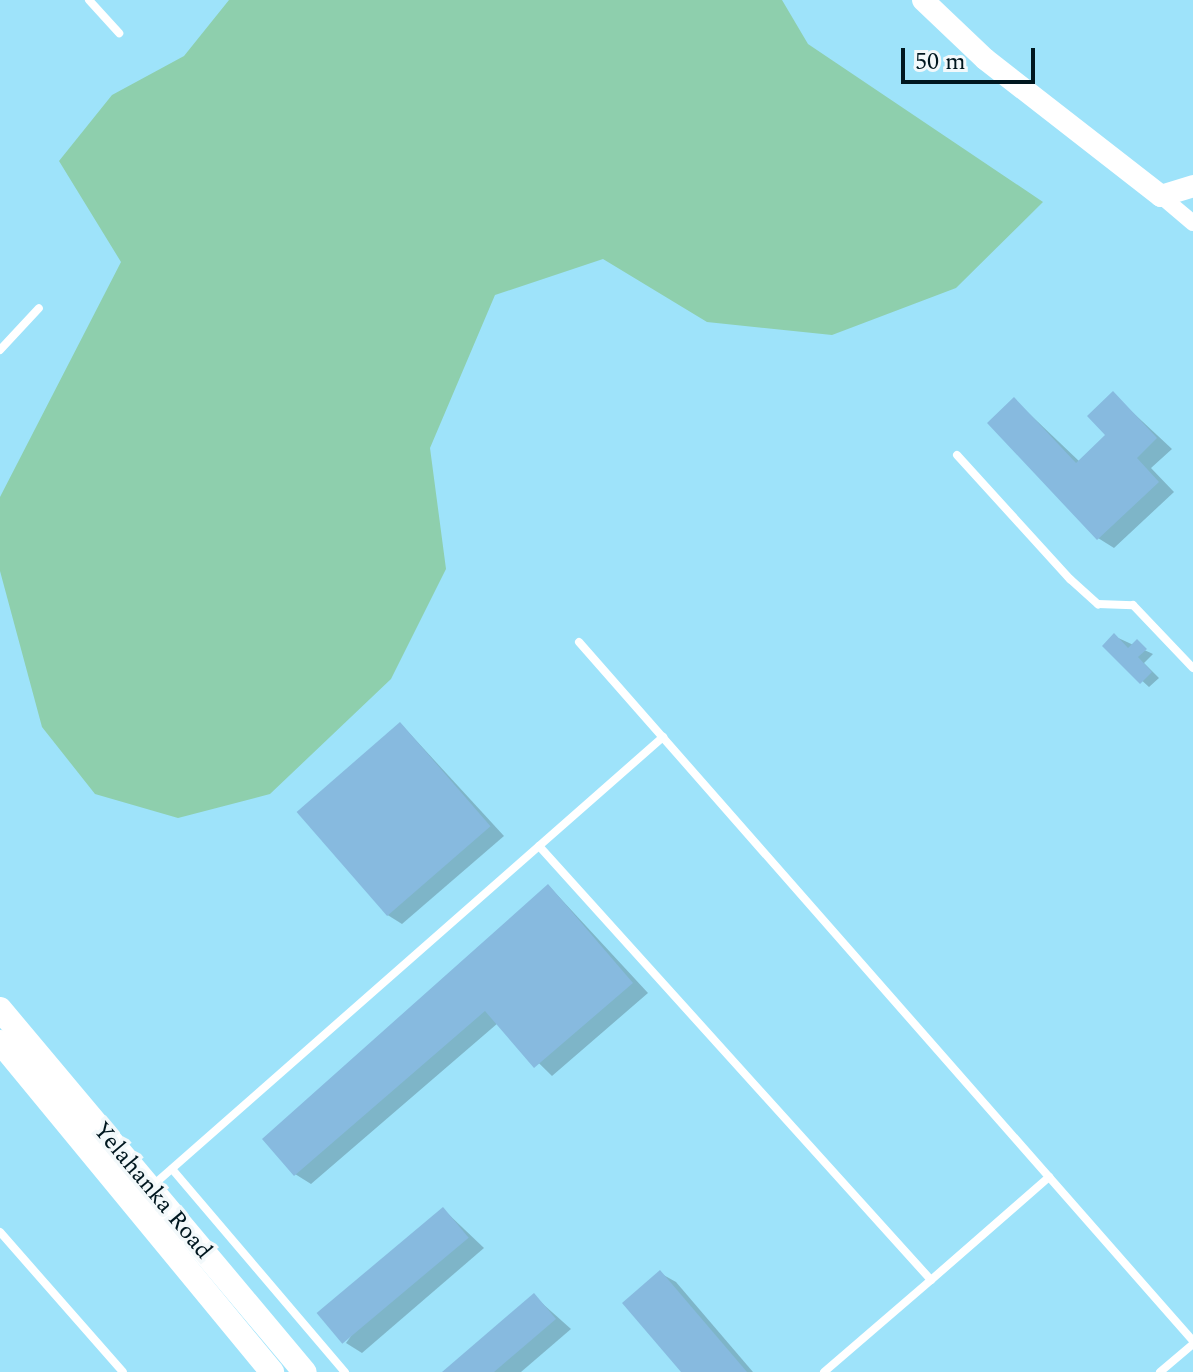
<!DOCTYPE html>
<style>
body{margin:0}
#map{position:relative;width:1193px;height:1372px;overflow:hidden;background:#9ee3fa;font-family:Spectral,serif}
div>[style]{position:absolute}
[style*='--x']{left:calc(var(--x)*1px);top:calc(var(--y)*1px);width:calc(var(--w)*1px);rotate:calc(var(--a)*1deg)}
.green>*{inset:0;background:#8ecfad}
.shadow>*{inset:0;background:#0003}
.building>*{inset:0;background:#87badf;transform-origin:0 0}
.lane>*{height:8px;margin:-4px;padding:0 4px;transform-origin:4px;border-radius:4px;background:#fff}
.street>*{height:16px;margin:-8px;padding:0 8px;transform-origin:8px;border-radius:8px;background:#fff}
.secondary>*{height:22px;margin:-11px;padding:0 11px;transform-origin:11px;border-radius:11px;background:#fff}
.primary>*{height:24px;margin:-12px;padding:0 12px;transform-origin:12px;border-radius:12px;background:#fff}
span{translate:-50% -50%;white-space:nowrap;text-align:center;line-height:1.15;-webkit-text-stroke:7px #f3f9fb;paint-order:stroke}
.street-label{font-size:24px;color:#00171f}
.scale{position:absolute;left:901px;top:48px;width:134px;height:36px;box-sizing:border-box;border:4px solid #00171f;border-top:0;padding-left:10px;font-size:24px;line-height:28px;white-space:nowrap;color:#00171f;-webkit-text-stroke:6px #f3f9fb;paint-order:stroke}
</style>
<div id="map">
<div class="green">
<i style="clip-path:polygon(229px 0,782px 0,808px 44px,1043px 202px,956px 288px,832px 335px,707px 322px,603px 259px,495px 295px,430px 448px,446px 569px,391px 679px,270px 794px,178px 818px,95px 794px,42px 727px,0 571px,0 497px,121px 262px,59px 161px,112px 95px,184px 56px)"></i>
</div>
<div class="shadow">
<i style="clip-path:polygon(1113px 394px,1172px 449px,1151px 468px,1174px 492px,1114px 548px,1098px 538px,1015px 400px,1080px 462px,1108px 436px)"></i>
<i style="clip-path:polygon(1114px 636px,1153px 654px,1144px 663px,1159px 678px,1149px 687px,1104px 646px)"></i>
<i style="clip-path:polygon(401px 724px,504px 836px,402px 924px,386px 914px)"></i>
<i style="clip-path:polygon(549px 886px,648px 993px,552px 1076px,498px 1023px,311px 1184px,295px 1174px)"></i>
<i style="clip-path:polygon(443px 1209px,484px 1248px,362px 1353px,346px 1343px)"></i>
<i style="clip-path:polygon(660px 1273px,676px 1282px,753px 1372px,684px 1372px)"></i>
<i style="clip-path:polygon(534px 1296px,571px 1329px,521px 1372px,445px 1372px)"></i>
</div>
<div class="building">
<i style="clip-path:polygon(1113px 391px,1157px 438px,1137px 458px,1159px 482px,1097px 540px,987px 423px,1014px 397px,1076px 463px,1105px 435px,1087px 416px)"></i>
<i style="clip-path:polygon(1114px 633px,1128px 648px,1137px 639px,1147px 649px,1138px 657px,1152px 672px,1140px 684px,1102px 646px)"></i>
<i style="left:400px;top:722px;width:138px;height:137px;rotate:49deg"></i>
<i style="clip-path:polygon(548px 884px,633px 983px,534px 1068px,485px 1011px,294px 1176px,262px 1139px)"></i>
<i style="left:443px;top:1207px;width:40px;height:165px;rotate:50deg"></i>
<i style="clip-path:polygon(660px 1270px,747px 1372px,681px 1372px,622px 1303px)"></i>
<i style="clip-path:polygon(534px 1293px,556px 1319px,494px 1372px,442px 1372px)"></i>
</div>
<div class="lane">
<i style="--x:89;--y:0;--w:45;--a:47.7"></i>
<i style="--x:0;--y:350;--w:57;--a:-47.1"></i>
<i style="--x:957;--y:455;--w:168;--a:47.7"></i>
<i style="--x:1070;--y:579;--w:38;--a:42"></i>
<i style="--x:1098;--y:604;--w:35;--a:2"></i>
<i style="--x:1133;--y:605;--w:87;--a:46.4"></i>
<i style="--x:579;--y:642;--w:930;--a:48.7"></i>
<i style="--x:539;--y:846;--w:585;--a:47.91"></i>
<i style="--x:931;--y:1280;--w:141;--a:139.3"></i>
<i style="--x:172;--y:1169;--w:267;--a:49.6"></i>
<i style="--x:151;--y:1187;--w:682;--a:-41.31"></i>
<i style="--x:0;--y:1232;--w:186;--a:48.7"></i>
<i style="--x:931;--y:1280;--w:157;--a:-41.1"></i>
<i style="--x:1160;--y:1372;--w:43;--a:-40.3"></i>
</div>
<div class="street">
<i style="--x:1161;--y:196;--w:42;--a:40.2"></i>
</div>
<div class="secondary">
<i style="--x:923;--y:0;--w:86;--a:43.6"></i>
<i style="--x:985;--y:59;--w:223;--a:37.9"></i>
<i style="--x:1161;--y:196;--w:34;--a:-17"></i>
</div>
<div class="primary">
<i style="--x:0;--y:1009;--w:474;--a:50"></i>
<i style="--x:0;--y:1042;--w:428;--a:50.5"></i>
</div>
<div class="street-label">
<span style="left:152px;top:1191px;rotate:50deg">Yelahanka Road</span>
</div>
<div class="scale">50 m</div>
</div>
